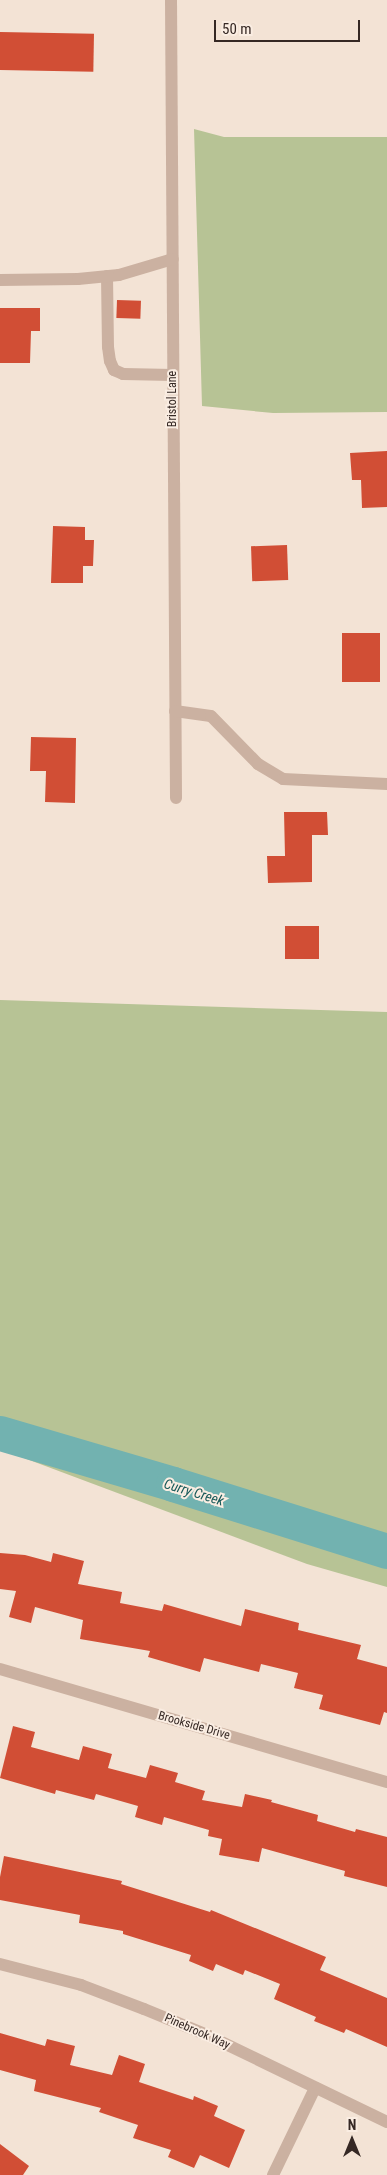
<!DOCTYPE html>
<style>
body{margin:0}
#map{position:relative;width:387px;height:2175px;overflow:hidden;background:#f3e3d5;font-family:"Roboto Condensed",sans-serif}
div>[style]{position:absolute}
[style*='--x']{left:calc(var(--x)*1px);top:calc(var(--y)*1px);width:calc(var(--w)*1px);rotate:calc(var(--a)*1deg)}
.green>*{inset:0;background:#b7c395}
.river>*{height:35px;margin:-17.5px;padding:0 17.5px;transform-origin:17.5px;border-radius:17.5px;background:#72b2b0}
.building>*{inset:0;background:#d14e35;transform-origin:0 0}
.minor>*{height:12px;margin:-6px;padding:0 6px;transform-origin:6px;border-radius:6px;background:#cbb1a1}
span{translate:-50% -50%;white-space:nowrap;text-align:center;line-height:1.15;-webkit-text-stroke:4px #faede2;paint-order:stroke}
.street-label{font-size:12px;color:#352824}
.water-label{font-size:14px;color:#175958;font-style:italic}
.north{position:absolute;left:327px;top:2115px;width:50px;height:50px;-webkit-text-stroke:4px #faede2;paint-order:stroke;rotate:0deg;font-size:14px;font-weight:700;line-height:20px;text-align:center;color:#352824}
.north::after{content:'';display:block;margin:auto;width:18px;height:22px;background:#352824;clip-path:polygon(50% 0,100% 100%,50% 72%,0 100%)}
.scale{position:absolute;left:214px;top:20px;width:146px;height:22px;box-sizing:border-box;border:2px solid #352824;border-top:0;padding-left:6px;font-size:15px;line-height:18px;white-space:nowrap;color:#352824;-webkit-text-stroke:4px #faede2;paint-order:stroke}
</style>
<div id="map">
<div class="green">
<i style="clip-path:polygon(194px 129px,224px 137px,387px 137px,387px 412px,273px 413px,202px 406px)"></i>
<i style="clip-path:polygon(0 1000px,387px 1012px,387px 1587px,307px 1564px,0 1449px)"></i>
</div>
<div class="river">
<i style="--x:0;--y:1433;--w:180;--a:16.4"></i>
<i style="--x:173;--y:1484;--w:224;--a:17.4"></i>
</div>
<div class="building">
<i style="left:0;top:32px;width:94px;height:38px;rotate:1deg"></i>
<i style="left:117px;top:300px;width:24px;height:18px;rotate:2deg"></i>
<i style="clip-path:polygon(0 308px,40px 308px,40px 331px,31px 331px,30px 363px,0 363px)"></i>
<i style="clip-path:polygon(387px 451px,387px 507px,362px 508px,361px 480px,352px 480px,350px 453px)"></i>
<i style="clip-path:polygon(53px 526px,85px 527px,85px 540px,94px 540px,93px 566px,83px 566px,83px 583px,51px 583px)"></i>
<i style="left:287px;top:545px;width:35px;height:36px;rotate:88deg"></i>
<i style="left:342px;top:633px;width:38px;height:49px"></i>
<i style="clip-path:polygon(31px 737px,76px 738px,75px 803px,45px 802px,46px 771px,30px 771px)"></i>
<i style="clip-path:polygon(284px 812px,327px 812px,328px 835px,312px 835px,312px 882px,268px 883px,267px 856px,285px 856px)"></i>
<i style="left:285px;top:926px;width:34px;height:33px"></i>
<i style="clip-path:polygon(0 1553px,25px 1555px,51px 1562px,53px 1553px,84px 1561px,78px 1584px,122px 1592px,120px 1603px,162px 1611px,164px 1604px,241px 1626px,245px 1609px,299px 1623px,298px 1630px,361px 1645px,357px 1659px,387px 1667px,387px 1713px,384px 1712px,380px 1725px,319px 1709px,323px 1695px,294px 1688px,298px 1673px,261px 1664px,259px 1672px,204px 1658px,200px 1672px,148px 1657px,150px 1651px,80px 1639px,83px 1620px,35px 1607px,31px 1623px,9px 1617px,16px 1591px,0 1589px)"></i>
<i style="clip-path:polygon(13px 1726px,35px 1732px,31px 1747px,79px 1760px,83px 1746px,112px 1754px,108px 1768px,146px 1778px,150px 1765px,178px 1773px,175px 1782px,205px 1791px,202px 1800px,242px 1807px,245px 1794px,272px 1800px,271px 1802px,318px 1815px,317px 1821px,355px 1832px,356px 1829px,387px 1837px,387px 1887px,344px 1876px,345px 1871px,262px 1848px,259px 1862px,219px 1855px,222px 1839px,208px 1836px,209px 1830px,164px 1817px,162px 1825px,135px 1817px,138px 1806px,96px 1794px,94px 1800px,56px 1790px,55px 1794px,0 1778px)"></i>
<i style="clip-path:polygon(4px 1856px,122px 1881px,121px 1884px,210px 1912px,211px 1910px,326px 1957px,320px 1970px,387px 1998px,387px 2047px,346px 2029px,344px 2033px,314px 2021px,316px 2017px,274px 1999px,280px 1984px,245px 1970px,243px 1975px,216px 1964px,213px 1971px,189px 1961px,191px 1955px,123px 1934px,123px 1931px,79px 1923px,80px 1915px,0 1900px,0 1877px)"></i>
<i style="clip-path:polygon(0 2033px,45px 2046px,47px 2039px,75px 2046px,70px 2065px,112px 2075px,119px 2055px,145px 2064px,139px 2082px,193px 2100px,194px 2096px,218px 2106px,214px 2116px,245px 2130px,229px 2168px,200px 2155px,194px 2168px,168px 2157px,171px 2150px,133px 2138px,138px 2125px,99px 2112px,101px 2108px,34px 2091px,36px 2080px,0 2070px)"></i>
<i style="clip-path:polygon(0 2144px,29px 2166px,23px 2175px,0 2175px)"></i>
</div>
<div class="minor">
<i style="--x:171;--y:0;--w:798;--a:89.64"></i>
<i style="--x:107;--y:276;--w:71;--a:89.2"></i>
<i style="--x:108;--y:347;--w:14;--a:82"></i>
<i style="--x:110;--y:361;--w:10;--a:66"></i>
<i style="--x:114;--y:370;--w:10;--a:24"></i>
<i style="--x:123;--y:374;--w:50;--a:1.1"></i>
<i style="--x:0;--y:280;--w:78;--a:-0.7"></i>
<i style="--x:78;--y:279;--w:41;--a:-5.6"></i>
<i style="--x:119;--y:275;--w:56;--a:-16.5"></i>
<i style="--x:175;--y:711;--w:36;--a:8"></i>
<i style="--x:211;--y:716;--w:67;--a:45.6"></i>
<i style="--x:258;--y:764;--w:29;--a:31"></i>
<i style="--x:283;--y:779;--w:104;--a:2.8"></i>
<i style="--x:0;--y:1669;--w:403;--a:16.3"></i>
<i style="--x:0;--y:1964;--w:84;--a:14.5"></i>
<i style="--x:81;--y:1985;--w:67;--a:20.9"></i>
<i style="--x:144;--y:2009;--w:68;--a:22.4"></i>
<i style="--x:207;--y:2035;--w:200;--a:25.8"></i>
<i style="--x:273;--y:2175;--w:97;--a:-64.2"></i>
</div>
<div class="street-label">
<span style="left:173px;top:399px;rotate:-90deg">Bristol Lane</span>
<span style="left:194px;top:1726px;rotate:16deg">Brookside Drive</span>
<span style="left:197px;top:2032px;rotate:24deg">Pinebrook Way</span>
</div>
<div class="water-label">
<span style="left:194px;top:1492px;rotate:17deg">Curry Creek</span>
</div>
<div class="north">N</div>
<div class="scale">50 m</div>
</div>
